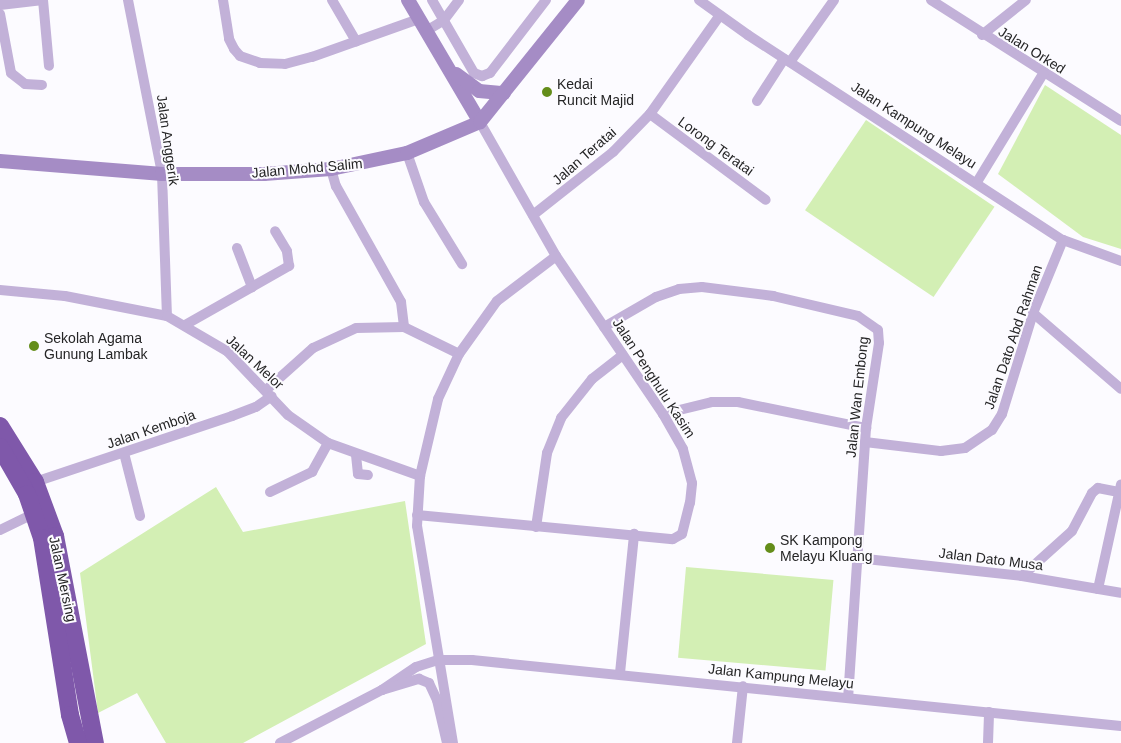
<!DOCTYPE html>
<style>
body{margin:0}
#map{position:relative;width:1121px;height:743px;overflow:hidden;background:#fcfbff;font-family:Helvetica,sans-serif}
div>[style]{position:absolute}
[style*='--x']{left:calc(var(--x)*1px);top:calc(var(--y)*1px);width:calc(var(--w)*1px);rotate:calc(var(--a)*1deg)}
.green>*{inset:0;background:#d3efb4;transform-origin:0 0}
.street>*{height:10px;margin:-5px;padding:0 5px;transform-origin:5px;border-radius:5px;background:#c2b1d8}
.secondary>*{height:14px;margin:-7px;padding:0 7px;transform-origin:7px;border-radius:7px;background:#a58cc5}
.highway>*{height:18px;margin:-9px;padding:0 9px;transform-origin:9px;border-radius:9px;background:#7f58aa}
.dots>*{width:14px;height:14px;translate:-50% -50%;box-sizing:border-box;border:2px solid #fcfbff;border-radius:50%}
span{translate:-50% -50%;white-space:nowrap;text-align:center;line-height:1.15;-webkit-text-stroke:4px #fcfbff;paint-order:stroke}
.street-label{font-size:14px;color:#252526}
.poi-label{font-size:14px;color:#252526}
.left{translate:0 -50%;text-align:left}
</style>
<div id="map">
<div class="green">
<i style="clip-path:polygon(1045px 85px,1121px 135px,1121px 249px,1083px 237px,998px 174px)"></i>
<i style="left:866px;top:120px;width:155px;height:109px;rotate:34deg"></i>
<i style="clip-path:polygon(216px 487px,243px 532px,405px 501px,426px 644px,243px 743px,166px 743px,137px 693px,98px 713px,80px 573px)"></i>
<i style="left:686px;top:567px;width:148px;height:91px;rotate:5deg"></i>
</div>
<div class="street">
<i style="--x:128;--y:0;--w:177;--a:78.9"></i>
<i style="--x:162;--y:174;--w:142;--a:88"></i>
<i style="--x:223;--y:0;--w:39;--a:81"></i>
<i style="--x:229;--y:39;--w:11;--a:63"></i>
<i style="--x:234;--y:49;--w:9;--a:49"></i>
<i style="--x:240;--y:56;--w:21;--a:19"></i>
<i style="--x:260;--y:63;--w:25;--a:2"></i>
<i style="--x:285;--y:64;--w:28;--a:-15"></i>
<i style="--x:312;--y:57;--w:114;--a:-19.6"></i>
<i style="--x:332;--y:0;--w:48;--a:59.7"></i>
<i style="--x:432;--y:0;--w:84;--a:60.1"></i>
<i style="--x:474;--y:73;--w:9;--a:21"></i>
<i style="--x:482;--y:76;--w:9;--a:-21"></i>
<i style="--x:490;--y:73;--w:92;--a:-52.5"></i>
<i style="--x:699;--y:0;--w:60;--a:35.5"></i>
<i style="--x:748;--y:35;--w:376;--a:33.1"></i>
<i style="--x:1063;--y:240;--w:62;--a:19.9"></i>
<i style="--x:931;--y:0;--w:225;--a:32.5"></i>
<i style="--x:0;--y:5;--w:43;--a:-6.6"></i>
<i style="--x:43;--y:0;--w:66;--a:84.8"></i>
<i style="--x:0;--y:14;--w:60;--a:79.4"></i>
<i style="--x:11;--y:73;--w:18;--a:38"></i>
<i style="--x:25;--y:84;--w:17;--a:3"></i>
<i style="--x:426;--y:31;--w:21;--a:-31"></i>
<i style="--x:444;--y:20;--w:25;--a:-53"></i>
<i style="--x:982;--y:35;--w:56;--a:-38.5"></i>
<i style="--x:790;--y:62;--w:76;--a:-54.6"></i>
<i style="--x:757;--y:101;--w:50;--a:-57.3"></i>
<i style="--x:650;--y:114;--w:144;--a:36.6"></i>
<i style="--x:407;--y:153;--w:52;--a:70.9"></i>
<i style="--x:424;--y:202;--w:73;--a:58.5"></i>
<i style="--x:331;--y:169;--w:18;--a:74"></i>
<i style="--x:336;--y:186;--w:133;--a:60.7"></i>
<i style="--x:401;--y:302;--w:25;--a:83"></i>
<i style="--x:977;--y:182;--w:127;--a:-58.6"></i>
<i style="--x:533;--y:215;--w:102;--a:-38.2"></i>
<i style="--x:613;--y:152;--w:53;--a:-45.8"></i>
<i style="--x:650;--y:114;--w:121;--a:-54.7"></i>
<i style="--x:237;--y:248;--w:42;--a:69"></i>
<i style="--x:0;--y:290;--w:65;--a:5.3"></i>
<i style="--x:65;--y:296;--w:104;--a:11.1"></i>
<i style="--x:167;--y:316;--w:69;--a:30.3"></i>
<i style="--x:227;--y:351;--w:88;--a:46.4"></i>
<i style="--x:288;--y:415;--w:49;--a:35"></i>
<i style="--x:328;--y:443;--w:98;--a:19.7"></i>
<i style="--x:1033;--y:313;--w:116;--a:40.8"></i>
<i style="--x:185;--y:325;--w:120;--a:-29.6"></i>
<i style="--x:289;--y:266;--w:15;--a:-98"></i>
<i style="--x:287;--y:251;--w:23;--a:-121"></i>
<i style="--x:604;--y:327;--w:60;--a:-30"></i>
<i style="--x:656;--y:297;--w:24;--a:-19"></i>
<i style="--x:679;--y:289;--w:23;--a:-5"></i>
<i style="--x:702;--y:287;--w:72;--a:7.2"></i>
<i style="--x:773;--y:296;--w:87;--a:13.2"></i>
<i style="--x:858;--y:316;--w:24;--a:35"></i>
<i style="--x:878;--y:330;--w:13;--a:86"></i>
<i style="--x:879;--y:343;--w:86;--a:98.7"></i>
<i style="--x:866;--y:428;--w:270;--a:93.8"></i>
<i style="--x:266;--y:390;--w:63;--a:-41.8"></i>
<i style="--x:313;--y:348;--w:47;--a:-24.9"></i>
<i style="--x:356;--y:328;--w:48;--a:-1.2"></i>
<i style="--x:404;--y:327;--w:61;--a:26.1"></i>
<i style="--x:663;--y:414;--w:50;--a:-13.8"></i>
<i style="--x:712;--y:402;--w:26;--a:0"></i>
<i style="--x:738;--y:402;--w:131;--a:11.5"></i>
<i style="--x:865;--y:442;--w:77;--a:6.8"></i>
<i style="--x:941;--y:451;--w:24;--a:-7"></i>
<i style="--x:965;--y:448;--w:32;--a:-34"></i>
<i style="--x:992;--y:430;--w:19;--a:-58"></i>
<i style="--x:1002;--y:414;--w:106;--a:-72.9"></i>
<i style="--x:1033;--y:313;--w:79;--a:-67.7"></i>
<i style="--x:124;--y:453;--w:65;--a:75.7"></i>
<i style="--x:356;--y:455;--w:19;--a:84"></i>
<i style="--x:358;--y:474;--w:10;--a:6"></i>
<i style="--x:35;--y:482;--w:208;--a:-18.5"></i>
<i style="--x:232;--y:416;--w:26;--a:-21"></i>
<i style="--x:256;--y:407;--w:19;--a:-35"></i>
<i style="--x:270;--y:492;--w:47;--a:-25.5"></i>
<i style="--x:312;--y:472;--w:33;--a:-61"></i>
<i style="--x:417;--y:515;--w:257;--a:5.4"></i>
<i style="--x:673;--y:539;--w:10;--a:-29"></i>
<i style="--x:682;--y:534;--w:32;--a:-76"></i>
<i style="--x:690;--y:503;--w:20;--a:-84"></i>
<i style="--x:692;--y:483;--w:35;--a:-105"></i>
<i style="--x:683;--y:449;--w:40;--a:-119.7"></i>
<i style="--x:663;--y:414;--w:191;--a:-124.1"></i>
<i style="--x:556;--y:256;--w:154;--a:-119.6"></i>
<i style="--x:536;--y:527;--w:75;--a:-81.5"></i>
<i style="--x:547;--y:453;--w:38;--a:-68"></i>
<i style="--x:561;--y:418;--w:50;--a:-51.5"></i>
<i style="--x:592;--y:379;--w:39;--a:-38"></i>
<i style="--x:0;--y:530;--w:39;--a:-26"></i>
<i style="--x:857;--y:558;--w:166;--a:6.2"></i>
<i style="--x:1022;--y:576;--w:100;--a:9.7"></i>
<i style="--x:1022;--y:576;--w:67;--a:-42"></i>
<i style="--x:1072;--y:531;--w:43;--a:-62.2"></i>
<i style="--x:1092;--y:493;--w:8;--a:-40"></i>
<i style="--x:1098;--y:488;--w:21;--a:11"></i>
<i style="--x:1098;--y:589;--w:107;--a:-77.6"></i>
<i style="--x:620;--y:673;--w:140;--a:-84.2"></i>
<i style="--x:382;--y:690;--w:41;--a:-34.1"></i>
<i style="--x:416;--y:667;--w:23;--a:-18"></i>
<i style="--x:438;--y:660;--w:34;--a:0"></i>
<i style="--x:472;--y:660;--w:652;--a:5.81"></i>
<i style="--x:280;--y:743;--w:115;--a:-27.5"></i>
<i style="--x:382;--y:690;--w:39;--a:-17"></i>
<i style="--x:419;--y:679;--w:11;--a:22"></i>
<i style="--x:429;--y:683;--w:19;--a:65"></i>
<i style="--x:437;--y:700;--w:44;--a:76.9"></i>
<i style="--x:453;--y:743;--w:220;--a:-99.4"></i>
<i style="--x:417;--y:526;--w:50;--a:-86.6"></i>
<i style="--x:420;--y:476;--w:79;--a:-76.8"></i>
<i style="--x:438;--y:399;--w:50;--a:-65"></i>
<i style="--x:459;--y:354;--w:65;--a:-54.4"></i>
<i style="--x:497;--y:301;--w:74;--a:-37.3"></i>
<i style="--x:737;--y:743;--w:57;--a:-84"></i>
<i style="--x:988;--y:743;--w:31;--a:-88"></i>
</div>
<div class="secondary">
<i style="--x:408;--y:0;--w:142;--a:59.5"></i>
<i style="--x:456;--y:74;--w:29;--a:36"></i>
<i style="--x:479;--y:91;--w:25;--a:5"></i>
<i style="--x:0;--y:161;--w:163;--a:4.6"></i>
<i style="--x:162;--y:174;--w:102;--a:0"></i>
<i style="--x:264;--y:174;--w:67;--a:-4.3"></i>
<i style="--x:331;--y:169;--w:78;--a:-11.9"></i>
<i style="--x:407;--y:153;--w:79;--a:-23"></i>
<i style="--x:480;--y:122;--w:156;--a:-51.2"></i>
</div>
<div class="highway">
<i style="--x:0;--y:426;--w:66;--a:58"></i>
<i style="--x:35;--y:482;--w:58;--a:69.7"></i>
<i style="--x:55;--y:536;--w:211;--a:79.1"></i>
<i style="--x:0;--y:447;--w:54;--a:60.1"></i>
<i style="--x:27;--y:494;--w:46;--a:71.2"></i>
<i style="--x:42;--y:538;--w:179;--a:81"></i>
<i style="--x:70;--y:715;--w:29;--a:74"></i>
</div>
<div class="dots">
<i style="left:547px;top:92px;background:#648d1a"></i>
<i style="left:34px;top:346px;background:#648d1a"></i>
<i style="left:770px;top:548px;background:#648d1a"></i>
</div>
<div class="street-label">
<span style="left:1032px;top:50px;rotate:32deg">Jalan Orked</span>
<span style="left:914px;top:125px;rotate:33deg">Jalan Kampung Melayu</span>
<span style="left:168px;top:140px;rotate:82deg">Jalan Anggerik</span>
<span style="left:716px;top:146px;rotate:36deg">Lorong Teratai</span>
<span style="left:584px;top:156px;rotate:-41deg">Jalan Teratai</span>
<span style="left:307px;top:168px;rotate:-5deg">Jalan Mohd Salim</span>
<span style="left:1013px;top:337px;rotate:-71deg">Jalan Dato Abd Rahman</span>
<span style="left:255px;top:362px;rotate:43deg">Jalan Melor</span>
<span style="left:654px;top:378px;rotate:57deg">Jalan Penghulu Kasim</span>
<span style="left:857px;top:397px;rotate:-84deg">Jalan Wan Embong</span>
<span style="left:151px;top:429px;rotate:-19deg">Jalan Kemboja</span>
<span style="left:991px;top:559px;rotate:7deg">Jalan Dato Musa</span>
<span style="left:63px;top:579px;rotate:78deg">Jalan Mersing</span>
<span style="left:781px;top:676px;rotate:6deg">Jalan Kampung Melayu</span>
</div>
<div class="poi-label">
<span class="left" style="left:557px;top:92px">Kedai<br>Runcit Majid</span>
<span class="left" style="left:44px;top:346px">Sekolah Agama<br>Gunung Lambak</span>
<span class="left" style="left:780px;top:548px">SK Kampong<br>Melayu Kluang</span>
</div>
</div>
